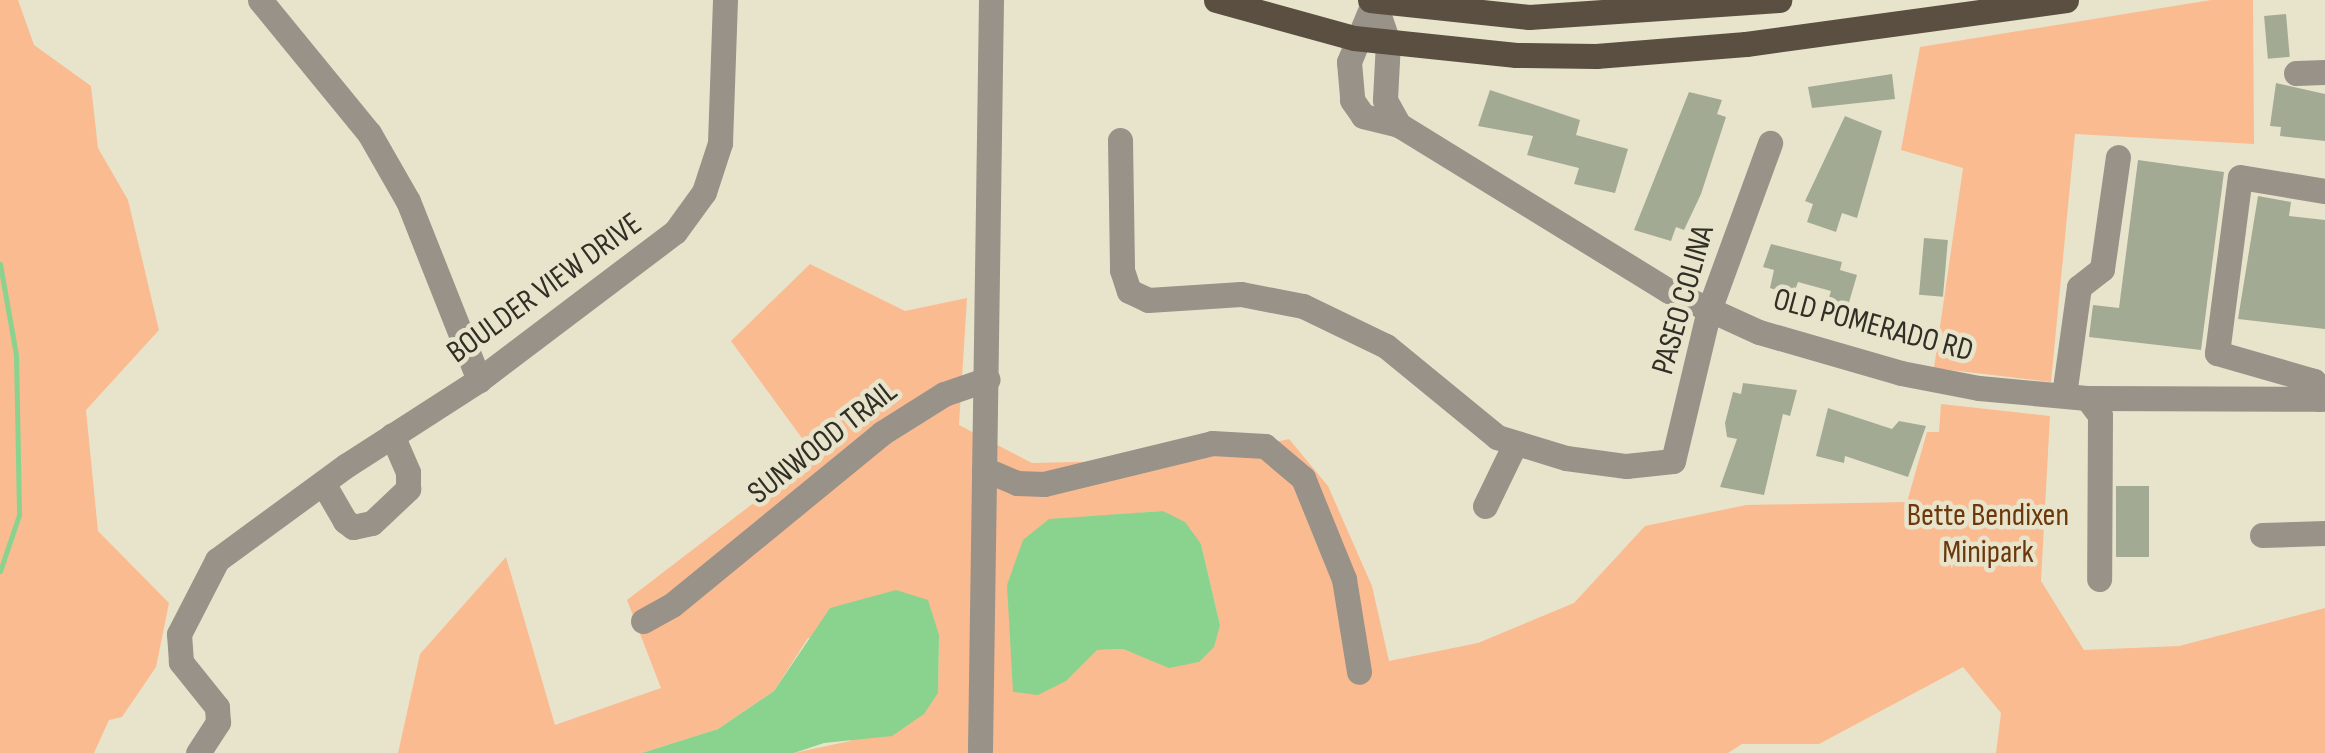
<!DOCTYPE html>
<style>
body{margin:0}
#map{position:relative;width:2325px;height:753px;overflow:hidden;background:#e8e4cc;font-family:"Sofia Sans Condensed",sans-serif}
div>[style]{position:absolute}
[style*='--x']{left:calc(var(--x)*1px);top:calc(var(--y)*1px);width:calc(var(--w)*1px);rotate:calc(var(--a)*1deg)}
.green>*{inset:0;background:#fabb91}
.water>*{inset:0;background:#8ad38e}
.stream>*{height:5px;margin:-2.5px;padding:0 2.5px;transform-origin:2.5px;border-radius:2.5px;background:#8ad38e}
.building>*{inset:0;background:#a2aa94;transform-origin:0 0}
.minor>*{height:25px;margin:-12.5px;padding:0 12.5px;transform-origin:12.5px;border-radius:12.5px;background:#989289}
.major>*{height:25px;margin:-12.5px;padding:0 12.5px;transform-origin:12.5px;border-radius:12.5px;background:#5a4f40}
span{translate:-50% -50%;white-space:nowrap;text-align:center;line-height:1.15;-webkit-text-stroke:9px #e8e4cc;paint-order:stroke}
.street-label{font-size:32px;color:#302e25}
.park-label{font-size:32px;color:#6b380c}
</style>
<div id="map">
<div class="green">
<i style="clip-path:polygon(0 0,18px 0,34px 45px,91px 86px,98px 148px,128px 200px,159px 330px,86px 410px,98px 531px,169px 603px,156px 667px,122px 717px,109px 720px,94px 753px,0 753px)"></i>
<i style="clip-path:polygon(2211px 0,2253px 0,2254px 144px,2075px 134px,2051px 382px,1934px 368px,1963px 168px,1901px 150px,1920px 47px)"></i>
<i style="clip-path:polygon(evenodd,810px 264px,905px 311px,967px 298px,959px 425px,1032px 463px,1197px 459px,1289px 439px,1328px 486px,1372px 586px,1389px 661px,1478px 643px,1574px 603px,1645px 526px,1746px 505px,1907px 502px,1927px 432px,1939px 432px,1941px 404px,2050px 416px,2041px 581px,2084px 650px,2179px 646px,2325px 608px,2325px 753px,1996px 753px,2001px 713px,1963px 667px,1819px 744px,1742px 744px,1728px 753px,794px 753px,850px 741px,938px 693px,939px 635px,808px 638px,774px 691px,718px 729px,642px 753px,398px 753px,420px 654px,506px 557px,555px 725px,661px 688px,627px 600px,815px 456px,731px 341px,810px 264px,1163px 511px,1201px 544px,1220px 625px,1169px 667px,1123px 649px,1096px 650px,1049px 520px,1163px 511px)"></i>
</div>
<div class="water">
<i style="clip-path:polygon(1163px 511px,1185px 522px,1201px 544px,1220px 625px,1214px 647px,1199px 662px,1169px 668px,1123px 649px,1097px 650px,1066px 681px,1038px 695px,1013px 692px,1007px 585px,1023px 540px,1049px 519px)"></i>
<i style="clip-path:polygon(896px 590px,928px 600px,939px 635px,938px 693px,924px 714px,892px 736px,824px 743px,794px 753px,642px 753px,718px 729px,774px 691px,830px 608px)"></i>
</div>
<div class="stream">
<i style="--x:0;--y:264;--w:92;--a:80"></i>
<i style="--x:16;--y:355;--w:160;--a:88.9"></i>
<i style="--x:19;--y:515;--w:59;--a:108.7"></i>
</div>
<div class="building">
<i style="left:2286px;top:14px;width:43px;height:22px;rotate:85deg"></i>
<i style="clip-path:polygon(1892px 74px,1895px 99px,1812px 108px,1808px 87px)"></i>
<i style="clip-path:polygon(2276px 83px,2325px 94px,2325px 141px,2280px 136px,2281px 127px,2270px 126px)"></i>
<i style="clip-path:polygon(1490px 90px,1580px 120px,1576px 135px,1628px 149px,1615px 193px,1574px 184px,1579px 168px,1527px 155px,1533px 136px,1478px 126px)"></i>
<i style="clip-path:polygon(1689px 92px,1722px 100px,1717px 114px,1726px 117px,1701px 194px,1684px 230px,1676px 227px,1671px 241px,1634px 230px)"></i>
<i style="clip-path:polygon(1845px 116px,1882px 131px,1857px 218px,1842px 213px,1836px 232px,1807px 222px,1813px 204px,1805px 201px)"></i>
<i style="clip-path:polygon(2138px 160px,2224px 172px,2201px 350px,2089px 337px,2093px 305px,2119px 308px)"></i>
<i style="clip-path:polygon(2258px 196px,2291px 202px,2289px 216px,2325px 220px,2325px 329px,2238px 319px)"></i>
<i style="left:1924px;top:238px;width:24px;height:57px;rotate:5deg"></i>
<i style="clip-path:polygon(1771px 244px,1842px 262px,1840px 270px,1857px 275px,1845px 316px,1825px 310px,1831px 291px,1798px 282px,1793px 296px,1770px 288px,1774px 270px,1763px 267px)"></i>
<i style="clip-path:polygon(1743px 383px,1797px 390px,1790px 416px,1783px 414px,1764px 495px,1720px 487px,1737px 439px,1727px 437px,1725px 423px,1733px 392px,1741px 394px)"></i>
<i style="clip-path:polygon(1828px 408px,1892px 429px,1899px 421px,1926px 426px,1908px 477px,1845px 456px,1844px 463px,1816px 456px)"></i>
<i style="left:2116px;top:486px;width:33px;height:71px"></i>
</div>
<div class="minor">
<i style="--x:260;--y:0;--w:172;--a:50.7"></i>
<i style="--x:369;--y:133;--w:78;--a:60.2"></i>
<i style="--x:408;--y:201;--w:193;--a:68.4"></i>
<i style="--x:1374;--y:1;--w:66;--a:112.3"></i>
<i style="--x:1349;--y:62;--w:38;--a:85"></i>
<i style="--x:1352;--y:100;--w:19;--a:55"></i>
<i style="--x:1363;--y:116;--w:37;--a:14"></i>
<i style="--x:1399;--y:125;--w:317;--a:31.6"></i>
<i style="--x:1669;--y:291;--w:99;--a:24.5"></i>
<i style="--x:1759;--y:332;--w:148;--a:16.1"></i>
<i style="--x:1901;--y:373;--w:79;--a:10.9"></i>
<i style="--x:1979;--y:388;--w:108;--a:5.3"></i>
<i style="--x:2087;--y:398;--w:238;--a:0.2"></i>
<i style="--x:1374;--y:1;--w:43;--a:71.1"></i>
<i style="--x:1388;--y:42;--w:58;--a:93"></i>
<i style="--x:1385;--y:100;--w:29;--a:61"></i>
<i style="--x:2296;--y:73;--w:29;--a:-2"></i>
<i style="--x:1120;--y:140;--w:130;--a:89.1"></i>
<i style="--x:1122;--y:270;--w:22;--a:72"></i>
<i style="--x:1129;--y:291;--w:21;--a:25"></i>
<i style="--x:1148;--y:300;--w:93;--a:-3.7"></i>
<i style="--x:1241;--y:294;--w:63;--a:11"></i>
<i style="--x:1303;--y:306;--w:92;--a:25.7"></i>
<i style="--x:1386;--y:346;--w:144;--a:39.3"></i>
<i style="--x:1497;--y:437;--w:72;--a:16.9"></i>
<i style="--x:1566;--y:458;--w:61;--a:7.6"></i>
<i style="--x:1626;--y:466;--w:47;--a:-6.1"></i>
<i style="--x:1673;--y:461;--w:155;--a:-76.6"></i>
<i style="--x:1709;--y:310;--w:178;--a:-69.9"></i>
<i style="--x:2064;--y:395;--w:109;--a:-82.1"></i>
<i style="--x:2079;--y:287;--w:29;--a:-38"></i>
<i style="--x:2102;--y:269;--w:113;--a:-81.9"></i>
<i style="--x:2087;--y:398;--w:21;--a:53"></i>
<i style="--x:2100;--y:415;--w:164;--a:90.3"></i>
<i style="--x:2319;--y:399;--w:19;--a:-106"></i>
<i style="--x:2314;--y:381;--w:101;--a:-163.9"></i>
<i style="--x:2217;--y:353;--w:177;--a:-82.6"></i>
<i style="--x:2240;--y:177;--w:86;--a:9.4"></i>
<i style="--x:984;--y:469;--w:36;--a:23"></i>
<i style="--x:1017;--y:483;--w:27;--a:2"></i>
<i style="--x:1044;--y:484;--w:173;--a:-13.7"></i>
<i style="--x:1212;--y:443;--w:53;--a:3.2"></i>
<i style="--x:1265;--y:446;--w:50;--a:40.1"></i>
<i style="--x:1303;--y:478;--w:109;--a:67.9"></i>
<i style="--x:1344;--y:579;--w:94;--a:80.8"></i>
<i style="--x:323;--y:483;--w:44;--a:59.9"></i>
<i style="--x:345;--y:521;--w:10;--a:37"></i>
<i style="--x:353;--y:527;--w:19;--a:-12"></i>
<i style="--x:372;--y:523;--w:50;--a:-43.4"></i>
<i style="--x:408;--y:489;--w:17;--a:-90"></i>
<i style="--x:408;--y:472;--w:40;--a:-113.4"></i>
<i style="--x:1485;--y:506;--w:67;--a:-64.2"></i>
<i style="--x:2262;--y:535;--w:63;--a:-1.8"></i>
<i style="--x:643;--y:621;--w:33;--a:-29"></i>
<i style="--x:672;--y:605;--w:271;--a:-39.3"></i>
<i style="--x:882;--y:433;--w:73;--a:-32.2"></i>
<i style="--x:944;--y:394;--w:46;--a:-18.8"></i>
<i style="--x:980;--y:750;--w:750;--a:-89.16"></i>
<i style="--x:198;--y:753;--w:37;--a:-57"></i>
<i style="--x:218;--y:722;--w:15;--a:-94"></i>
<i style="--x:217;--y:707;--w:58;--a:-128.7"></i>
<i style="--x:181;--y:662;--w:28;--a:-94"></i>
<i style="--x:179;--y:634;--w:83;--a:-62.8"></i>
<i style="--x:217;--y:560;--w:161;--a:-36.2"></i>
<i style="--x:347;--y:465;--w:157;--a:-32.8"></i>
<i style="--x:479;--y:380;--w:246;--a:-37.1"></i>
<i style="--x:675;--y:232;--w:49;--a:-54.1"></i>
<i style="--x:704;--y:192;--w:52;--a:-71.9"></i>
<i style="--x:720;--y:143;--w:143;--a:-88"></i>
</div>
<div class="major">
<i style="--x:1216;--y:0;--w:143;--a:15.4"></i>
<i style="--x:1354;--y:38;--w:163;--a:6"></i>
<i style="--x:1516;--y:55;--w:80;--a:0.7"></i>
<i style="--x:1596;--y:56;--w:150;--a:-4.6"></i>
<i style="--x:1746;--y:44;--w:323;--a:-7.8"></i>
<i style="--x:1370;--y:0;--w:160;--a:6.1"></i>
<i style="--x:1529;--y:17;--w:251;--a:-3.9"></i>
</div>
<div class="street-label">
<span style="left:545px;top:289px;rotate:-36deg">BOULDER VIEW DRIVE</span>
<span style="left:1684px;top:300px;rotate:-74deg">PASEO COLINA</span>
<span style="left:1873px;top:326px;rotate:15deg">OLD POMERADO RD</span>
<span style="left:823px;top:443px;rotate:-38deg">SUNWOOD TRAIL</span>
</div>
<div class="park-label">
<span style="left:1988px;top:535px">Bette Bendixen<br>Minipark</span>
</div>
</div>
